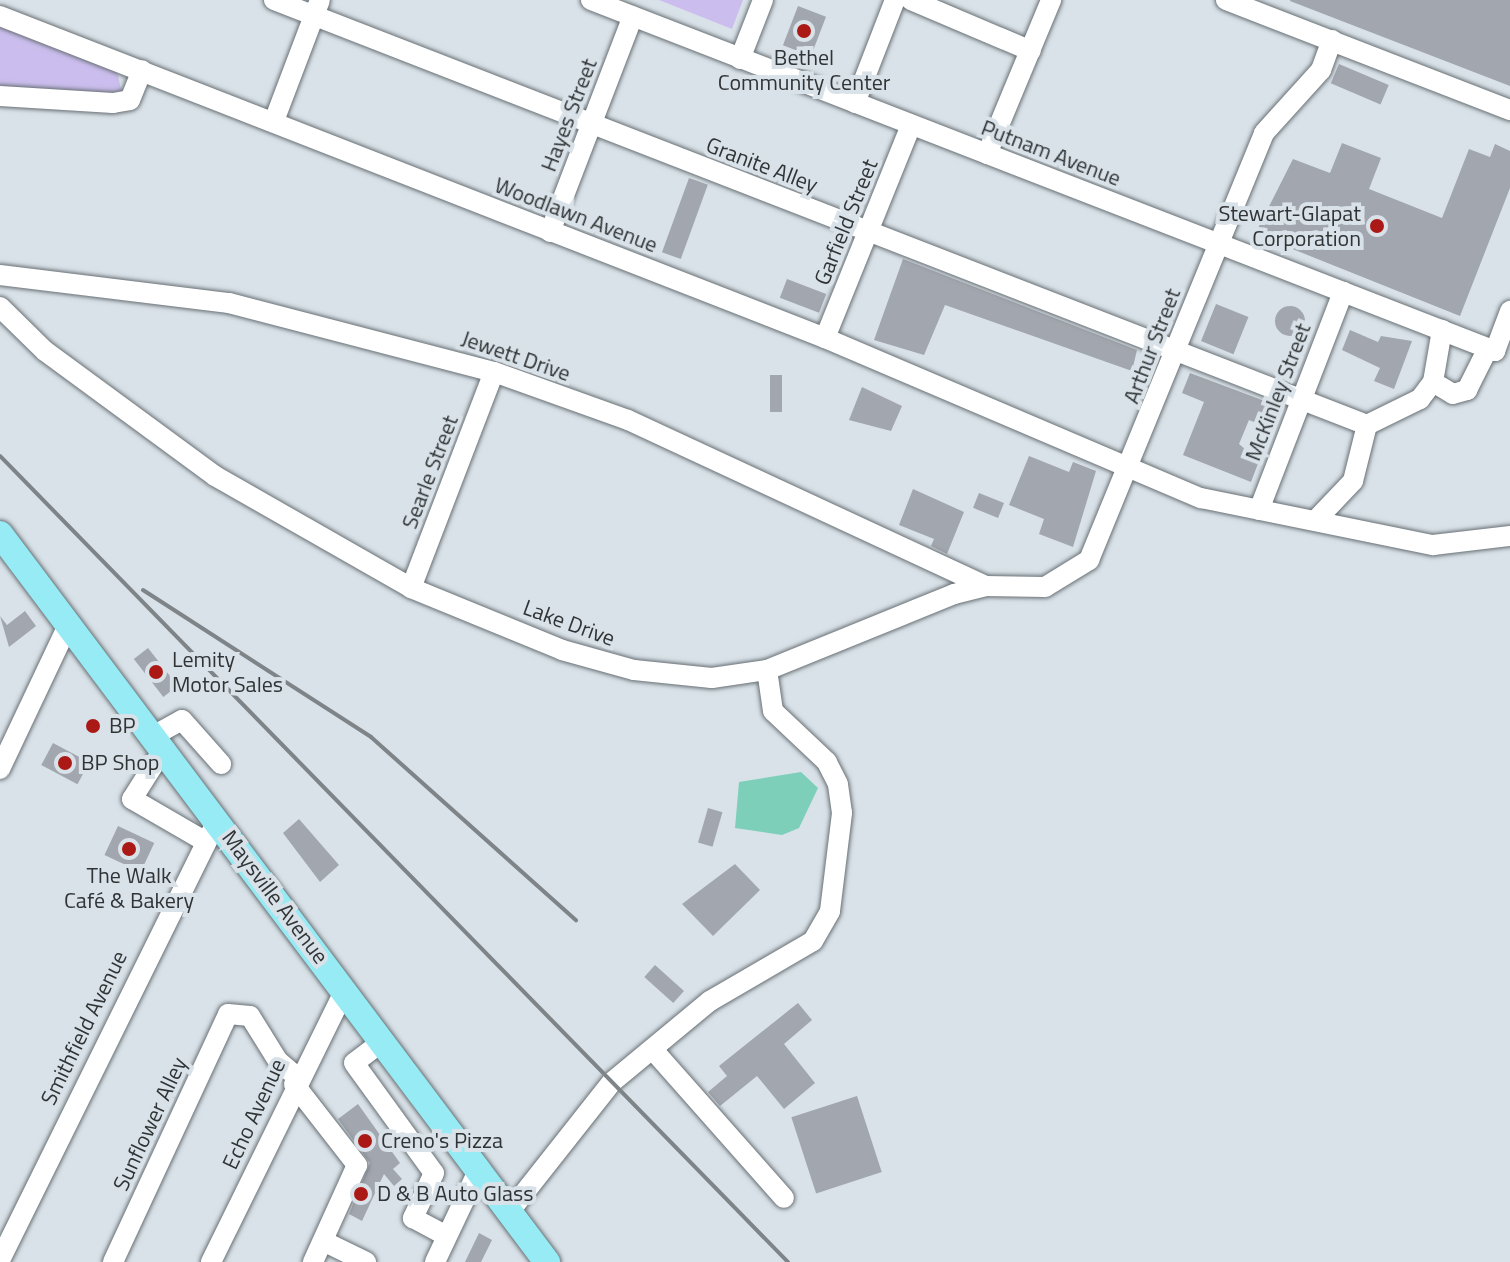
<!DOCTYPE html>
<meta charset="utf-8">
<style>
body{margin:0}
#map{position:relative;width:1510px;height:1262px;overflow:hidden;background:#d9e2e8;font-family:"Titillium Web",sans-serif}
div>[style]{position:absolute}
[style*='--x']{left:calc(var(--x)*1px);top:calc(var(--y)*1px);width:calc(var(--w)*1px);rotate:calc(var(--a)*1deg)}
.green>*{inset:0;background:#cbbeee}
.water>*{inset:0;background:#7dcfb9}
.building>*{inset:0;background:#a2a6ae;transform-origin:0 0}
.round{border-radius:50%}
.roads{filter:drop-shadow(0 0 2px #687075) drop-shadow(0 0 2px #687075)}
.minor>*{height:20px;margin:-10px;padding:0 10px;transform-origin:10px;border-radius:10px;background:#fff}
.major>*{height:26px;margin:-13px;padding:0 13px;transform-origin:13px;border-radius:13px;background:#97ebf4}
.rail>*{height:4px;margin:-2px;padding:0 2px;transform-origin:2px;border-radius:2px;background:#7e8488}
.dots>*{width:22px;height:22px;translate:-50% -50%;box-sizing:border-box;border:4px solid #d9e2e8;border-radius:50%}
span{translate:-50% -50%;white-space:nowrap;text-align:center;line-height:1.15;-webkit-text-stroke:8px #d9e2e8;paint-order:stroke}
.poi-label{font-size:22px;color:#303436}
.right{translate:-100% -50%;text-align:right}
.left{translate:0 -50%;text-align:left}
.street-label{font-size:22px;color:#303436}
</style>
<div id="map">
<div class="green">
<i style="clip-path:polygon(659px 0,743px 0,732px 29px)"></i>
<i style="clip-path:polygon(0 26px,117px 71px,122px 94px,0 92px)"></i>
</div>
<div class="water">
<i style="clip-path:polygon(801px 772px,818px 788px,799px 828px,782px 835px,735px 828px,739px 782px)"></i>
</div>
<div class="building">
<i style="clip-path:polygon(1290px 0,1510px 0,1510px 86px,1290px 1px)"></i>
<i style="left:798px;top:6px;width:30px;height:42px;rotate:21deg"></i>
<i style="left:1339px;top:64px;width:54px;height:21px;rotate:23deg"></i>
<i style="clip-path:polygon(1342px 143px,1381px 158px,1369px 189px,1442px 218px,1469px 149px,1490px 157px,1495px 144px,1510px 151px,1510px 188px,1460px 316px,1255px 234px,1293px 159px,1330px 173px)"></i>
<i style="left:689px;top:178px;width:20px;height:79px;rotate:20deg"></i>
<i style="clip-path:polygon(903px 259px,1137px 350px,1132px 371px,945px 305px,924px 355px,874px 340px)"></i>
<i style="left:787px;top:279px;width:42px;height:20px;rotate:21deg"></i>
<i style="left:1216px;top:304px;width:35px;height:40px;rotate:22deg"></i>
<i class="round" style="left:1275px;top:306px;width:30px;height:30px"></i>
<i style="clip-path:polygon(1350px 330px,1378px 342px,1381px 336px,1412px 341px,1394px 389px,1374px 381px,1380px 368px,1342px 350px)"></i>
<i style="clip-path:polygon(1190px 373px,1273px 404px,1264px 426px,1249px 420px,1239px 444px,1259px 461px,1251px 482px,1183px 455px,1204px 402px,1182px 393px)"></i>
<i style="left:770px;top:375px;width:12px;height:37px"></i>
<i style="clip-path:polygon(862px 387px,902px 406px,891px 431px,849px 420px)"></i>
<i style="clip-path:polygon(1029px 456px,1069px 472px,1073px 462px,1096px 471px,1073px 547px,1039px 534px,1044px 519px,1009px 505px)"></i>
<i style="clip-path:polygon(913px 489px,964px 512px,947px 554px,931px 546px,934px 539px,899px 525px)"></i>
<i style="left:979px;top:493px;width:27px;height:16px;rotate:22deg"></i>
<i style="clip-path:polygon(25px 611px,36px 626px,9px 647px,0 616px,7px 625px)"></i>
<i style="left:148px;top:648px;width:48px;height:18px;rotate:52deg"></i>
<i style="left:53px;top:743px;width:41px;height:25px;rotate:28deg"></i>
<i style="left:708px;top:808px;width:15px;height:36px;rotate:16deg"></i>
<i style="clip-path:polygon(299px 819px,339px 865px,320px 882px,283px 833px)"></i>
<i style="left:118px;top:826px;width:40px;height:32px;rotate:25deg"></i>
<i style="clip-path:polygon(735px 864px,760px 890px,713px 936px,682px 904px)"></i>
<i style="left:655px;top:965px;width:39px;height:16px;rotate:42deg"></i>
<i style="clip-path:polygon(798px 1003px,812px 1020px,784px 1044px,815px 1083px,784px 1109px,757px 1076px,720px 1106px,708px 1092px,727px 1076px,719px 1066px)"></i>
<i style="left:857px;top:1096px;width:80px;height:69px;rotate:72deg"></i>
<i style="clip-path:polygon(358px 1104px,400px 1163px,393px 1169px,402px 1179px,394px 1186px,384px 1174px,362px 1221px,349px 1214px,370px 1163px,338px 1119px)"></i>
<i style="clip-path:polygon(479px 1233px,492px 1240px,481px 1262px,465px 1262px)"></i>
</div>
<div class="roads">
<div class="minor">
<i style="--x:274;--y:0;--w:1173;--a:21.25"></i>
<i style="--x:591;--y:0;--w:970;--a:21.22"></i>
<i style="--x:1495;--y:351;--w:43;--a:-69.4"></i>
<i style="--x:911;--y:0;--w:130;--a:23"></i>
<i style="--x:1226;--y:0;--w:305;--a:21.2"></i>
<i style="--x:0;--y:16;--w:886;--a:21.32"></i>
<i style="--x:825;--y:338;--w:409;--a:23.1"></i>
<i style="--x:1201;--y:498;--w:237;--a:11.5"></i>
<i style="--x:1433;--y:545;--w:78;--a:-6.7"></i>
<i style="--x:740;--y:59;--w:63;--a:-68.7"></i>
<i style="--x:0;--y:96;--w:113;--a:3.5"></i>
<i style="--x:113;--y:103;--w:17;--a:-10"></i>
<i style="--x:130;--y:100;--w:32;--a:-68"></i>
<i style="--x:855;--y:103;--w:110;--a:-68.8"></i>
<i style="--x:274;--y:121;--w:129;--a:-69.2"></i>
<i style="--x:987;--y:154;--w:167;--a:-67.4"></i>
<i style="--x:550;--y:232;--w:231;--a:-69"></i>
<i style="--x:0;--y:275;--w:231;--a:7"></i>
<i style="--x:229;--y:303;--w:274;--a:14.6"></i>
<i style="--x:494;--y:372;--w:142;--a:19.7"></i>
<i style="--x:628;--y:420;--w:394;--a:24.9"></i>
<i style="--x:0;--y:307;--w:63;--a:44.4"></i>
<i style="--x:45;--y:351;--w:211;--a:36.3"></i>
<i style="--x:215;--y:476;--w:226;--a:29.7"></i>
<i style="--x:411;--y:588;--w:163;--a:22.3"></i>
<i style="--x:562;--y:650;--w:75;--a:15.5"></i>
<i style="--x:634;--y:670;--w:78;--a:5.9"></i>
<i style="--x:712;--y:678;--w:56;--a:-8.3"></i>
<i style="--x:767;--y:670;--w:202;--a:-22.1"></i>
<i style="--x:954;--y:594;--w:32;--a:-14"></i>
<i style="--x:985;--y:586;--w:60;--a:1"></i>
<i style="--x:1045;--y:587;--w:52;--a:-31.5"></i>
<i style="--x:1089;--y:560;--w:461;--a:-67.7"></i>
<i style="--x:1264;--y:133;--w:85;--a:-47.9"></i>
<i style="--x:1321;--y:70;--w:32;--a:-70"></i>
<i style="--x:825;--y:338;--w:230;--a:-68"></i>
<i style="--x:1433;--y:382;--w:23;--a:31"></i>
<i style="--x:1453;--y:394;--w:15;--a:-16"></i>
<i style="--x:1467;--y:390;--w:47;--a:-63.4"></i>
<i style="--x:1259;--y:510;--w:234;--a:-68.9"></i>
<i style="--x:1316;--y:520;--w:54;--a:-46.5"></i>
<i style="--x:1353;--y:481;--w:58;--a:-76"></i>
<i style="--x:1367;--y:425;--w:59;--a:-26.1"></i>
<i style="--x:1420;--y:399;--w:21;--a:-53"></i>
<i style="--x:1433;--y:382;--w:53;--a:-80.2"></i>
<i style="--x:411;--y:588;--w:231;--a:-69"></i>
<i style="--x:153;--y:736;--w:33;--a:-29"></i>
<i style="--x:182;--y:720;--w:59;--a:48.4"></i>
<i style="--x:163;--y:750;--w:58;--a:122.3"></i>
<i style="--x:132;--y:799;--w:80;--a:30.1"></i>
<i style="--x:0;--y:769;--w:159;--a:-64.7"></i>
<i style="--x:383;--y:1041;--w:36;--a:143"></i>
<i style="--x:354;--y:1063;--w:136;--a:54"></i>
<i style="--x:434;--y:1173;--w:50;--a:115"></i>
<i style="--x:413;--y:1218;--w:38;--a:28"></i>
<i style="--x:654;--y:1051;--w:196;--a:48.5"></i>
<i style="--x:294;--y:1084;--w:103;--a:52.1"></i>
<i style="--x:357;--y:1165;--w:107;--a:114.4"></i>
<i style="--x:510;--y:1211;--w:164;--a:-51.7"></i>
<i style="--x:612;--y:1082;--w:127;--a:-39.6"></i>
<i style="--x:710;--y:1001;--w:119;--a:-30.2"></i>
<i style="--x:813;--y:941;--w:34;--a:-60"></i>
<i style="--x:830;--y:911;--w:99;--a:-83"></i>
<i style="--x:842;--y:813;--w:29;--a:-98"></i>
<i style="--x:838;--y:784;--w:25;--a:-117"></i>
<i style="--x:827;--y:762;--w:74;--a:-136.6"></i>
<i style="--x:773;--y:711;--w:41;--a:-98.3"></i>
<i style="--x:323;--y:1241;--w:48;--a:26"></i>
<i style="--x:0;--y:1260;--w:490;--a:-63.7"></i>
<i style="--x:113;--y:1262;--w:273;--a:-65.1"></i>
<i style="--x:228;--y:1014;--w:22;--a:5"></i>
<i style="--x:250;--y:1016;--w:53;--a:58.1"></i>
<i style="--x:278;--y:1061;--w:25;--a:40"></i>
<i style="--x:211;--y:1262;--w:303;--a:-63.8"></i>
<i style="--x:435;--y:1262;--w:103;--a:-64.7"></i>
</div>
<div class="major">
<i style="--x:0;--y:534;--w:911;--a:53.08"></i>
</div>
</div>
<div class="rail">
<i style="--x:0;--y:456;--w:1127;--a:45.65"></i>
<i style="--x:143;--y:590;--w:271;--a:32.8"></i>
<i style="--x:371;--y:737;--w:275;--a:41.8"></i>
</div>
<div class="dots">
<i style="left:804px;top:31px;background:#ab1916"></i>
<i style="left:1377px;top:226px;background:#ab1916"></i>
<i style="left:156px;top:672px;background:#ab1916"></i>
<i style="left:93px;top:726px;background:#ab1916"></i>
<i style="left:65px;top:763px;background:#ab1916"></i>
<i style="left:129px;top:849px;background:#ab1916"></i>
<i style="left:365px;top:1141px;background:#ab1916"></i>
<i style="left:361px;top:1194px;background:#ab1916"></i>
</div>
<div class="poi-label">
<span style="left:804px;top:70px">Bethel<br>Community Center</span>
<span class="right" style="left:1361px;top:226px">Stewart-Glapat<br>Corporation</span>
<span class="left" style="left:172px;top:672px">Lemity<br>Motor Sales</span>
<span class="left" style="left:109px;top:726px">BP</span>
<span class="left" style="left:81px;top:763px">BP Shop</span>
<span style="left:129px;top:888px">The Walk<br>Café &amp; Bakery</span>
<span class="left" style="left:381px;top:1141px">Creno's Pizza</span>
<span class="left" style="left:377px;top:1194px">D &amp; B Auto Glass</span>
</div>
<div class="street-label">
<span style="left:569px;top:115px;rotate:-69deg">Hayes Street</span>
<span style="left:1051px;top:153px;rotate:21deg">Putnam Avenue</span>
<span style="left:762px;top:165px;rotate:21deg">Granite Alley</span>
<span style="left:576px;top:215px;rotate:21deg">Woodlawn Avenue</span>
<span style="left:846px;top:222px;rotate:-68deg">Garfield Street</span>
<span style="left:1152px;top:346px;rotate:-69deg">Arthur Street</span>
<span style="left:516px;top:356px;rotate:19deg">Jewett Drive</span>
<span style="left:1278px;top:392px;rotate:-69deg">McKinley Street</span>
<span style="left:430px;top:472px;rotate:-69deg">Searle Street</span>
<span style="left:569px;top:623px;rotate:20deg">Lake Drive</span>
<span style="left:275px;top:897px;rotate:53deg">Maysville Avenue</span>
<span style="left:84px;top:1028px;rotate:-64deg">Smithfield Avenue</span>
<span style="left:254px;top:1114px;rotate:-65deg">Echo Avenue</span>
<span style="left:150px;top:1124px;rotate:-65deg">Sunflower Alley</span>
</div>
</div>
